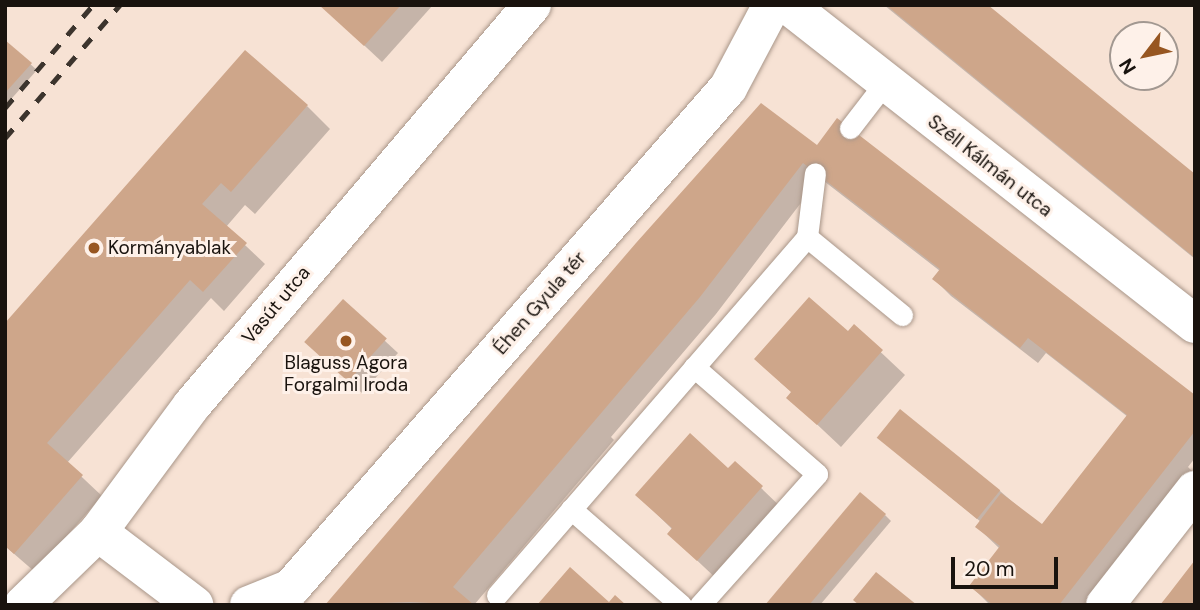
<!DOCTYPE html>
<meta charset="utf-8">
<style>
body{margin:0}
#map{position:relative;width:1200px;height:610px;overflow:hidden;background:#f7e2d4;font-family:"DM Sans",sans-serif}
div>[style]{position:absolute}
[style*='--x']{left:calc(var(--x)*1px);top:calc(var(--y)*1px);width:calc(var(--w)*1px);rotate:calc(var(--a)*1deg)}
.shadow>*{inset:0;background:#0003}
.building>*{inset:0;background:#cea68a;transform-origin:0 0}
.roads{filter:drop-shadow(0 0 2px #a99689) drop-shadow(0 0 2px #a99689)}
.lane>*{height:21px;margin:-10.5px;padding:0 10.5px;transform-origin:10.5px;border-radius:10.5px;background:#fff}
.street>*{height:38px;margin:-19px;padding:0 19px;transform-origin:19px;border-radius:19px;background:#fff}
.secondary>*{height:38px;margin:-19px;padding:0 19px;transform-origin:19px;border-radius:19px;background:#fff}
.rail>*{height:5px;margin-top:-2.5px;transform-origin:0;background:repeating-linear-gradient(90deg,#3c342d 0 12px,transparent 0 24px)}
.dots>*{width:19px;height:19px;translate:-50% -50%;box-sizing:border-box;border:4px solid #fef1e9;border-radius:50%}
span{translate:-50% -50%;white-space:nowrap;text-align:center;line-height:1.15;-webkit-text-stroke:6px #fef1e9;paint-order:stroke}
.street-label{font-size:19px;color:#19130e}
.poi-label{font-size:19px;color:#19130e}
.left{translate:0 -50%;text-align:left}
.frame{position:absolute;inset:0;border:7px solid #19130e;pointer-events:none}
.north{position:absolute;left:1109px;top:21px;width:70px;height:70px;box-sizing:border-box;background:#fef1e9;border:2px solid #a29891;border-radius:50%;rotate:238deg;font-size:19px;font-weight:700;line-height:28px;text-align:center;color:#19130e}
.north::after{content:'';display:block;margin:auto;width:24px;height:32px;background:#975621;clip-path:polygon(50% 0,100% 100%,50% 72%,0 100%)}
.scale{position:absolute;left:951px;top:557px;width:107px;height:32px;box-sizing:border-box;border:4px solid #19130e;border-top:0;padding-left:9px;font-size:21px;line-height:24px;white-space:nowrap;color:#19130e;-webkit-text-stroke:5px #fef1e9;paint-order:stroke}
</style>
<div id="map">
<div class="shadow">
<i style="clip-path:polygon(321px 5px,433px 5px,382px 62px)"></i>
<i style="clip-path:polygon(884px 5px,985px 5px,1195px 177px,1195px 259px)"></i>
<i style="clip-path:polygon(5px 42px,37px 70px,5px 106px)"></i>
<i style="clip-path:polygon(307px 106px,330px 129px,255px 214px,245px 205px,226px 227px,265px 264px,224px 311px,211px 298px,67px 463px,102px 496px,35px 572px,5px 546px,5px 326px)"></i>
<i style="clip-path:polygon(817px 147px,1195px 397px,1195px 458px,1188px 467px,1195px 474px,1100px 605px,990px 605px,971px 586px,1000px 549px,977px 527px,981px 522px,879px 438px,1000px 491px,1042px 527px,1128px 417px,1046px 353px,1038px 363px,951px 296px,934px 279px,940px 271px,820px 178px,716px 314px,611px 437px,614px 440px,474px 605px,327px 605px)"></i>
<i style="clip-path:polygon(343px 302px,398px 353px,362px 393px,318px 354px)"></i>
<i style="clip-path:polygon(854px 327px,905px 375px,841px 447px,789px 398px,793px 393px,780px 382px)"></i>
<i style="clip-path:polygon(735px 463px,785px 511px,721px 583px,669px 534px,673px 530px,637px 495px,728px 470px)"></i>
<i style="clip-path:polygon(885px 515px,891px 521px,820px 605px,767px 605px)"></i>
</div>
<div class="building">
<i style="clip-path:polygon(319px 5px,401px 5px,364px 46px)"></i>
<i style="clip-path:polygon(886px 5px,988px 5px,1065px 68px,1195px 174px,1195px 258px)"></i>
<i style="clip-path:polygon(5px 40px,32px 63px,5px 93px)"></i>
<i style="clip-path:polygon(245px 50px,308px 105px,231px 192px,221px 183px,202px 204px,247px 243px,203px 292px,190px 280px,47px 443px,83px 475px,14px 554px,5px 546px,5px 323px)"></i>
<i style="clip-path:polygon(761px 103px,817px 145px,837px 118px,1195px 395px,1195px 431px,1059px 605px,993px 605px,969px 586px,1000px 546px,975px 527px,1001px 493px,1042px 524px,1127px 415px,1028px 338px,1020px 348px,932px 279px,940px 269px,803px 163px,700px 297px,453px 587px,474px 605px,410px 602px,325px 605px,636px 243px)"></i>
<i style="clip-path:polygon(809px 297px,848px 331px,854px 324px,883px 350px,817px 425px,786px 398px,791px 392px,754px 359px)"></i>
<i style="left:343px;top:299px;width:59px;height:58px;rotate:42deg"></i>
<i style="left:900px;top:409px;width:129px;height:37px;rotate:39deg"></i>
<i style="clip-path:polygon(690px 433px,728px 468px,735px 461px,763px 486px,697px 561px,667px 534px,672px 528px,635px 495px)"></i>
<i style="clip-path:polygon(860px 492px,886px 514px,809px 605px,765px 605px)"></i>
<i style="clip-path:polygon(1195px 560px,1195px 605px,1160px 605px,1168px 595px)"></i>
<i style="clip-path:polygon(570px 567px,609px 602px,615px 595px,626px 605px,537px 605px)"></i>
<i style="clip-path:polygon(876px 572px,917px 605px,859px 605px,853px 600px)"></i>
</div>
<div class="roads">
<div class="lane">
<i style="--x:850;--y:128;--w:56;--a:-52.3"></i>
<i style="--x:807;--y:237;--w:123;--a:39.4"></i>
<i style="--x:694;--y:367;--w:163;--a:41"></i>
<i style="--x:817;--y:474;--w:176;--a:131.8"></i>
<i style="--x:571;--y:509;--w:146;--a:41.1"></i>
<i style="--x:497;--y:595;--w:474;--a:-49.1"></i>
<i style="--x:807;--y:237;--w:64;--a:-82.9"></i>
</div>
<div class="street">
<i style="--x:788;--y:5;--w:517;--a:38.09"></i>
<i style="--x:98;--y:532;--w:121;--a:37.2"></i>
<i style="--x:23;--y:605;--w:105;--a:-44.2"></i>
<i style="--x:98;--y:532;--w:158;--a:-53.5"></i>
<i style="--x:192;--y:405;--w:525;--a:-49.64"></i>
<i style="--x:249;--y:605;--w:45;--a:-22"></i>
<i style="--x:291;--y:588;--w:664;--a:-48.85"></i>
<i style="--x:728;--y:88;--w:94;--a:-62.1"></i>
</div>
<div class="secondary">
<i style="--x:1105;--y:605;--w:146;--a:-52"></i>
</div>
</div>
<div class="rail">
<i style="--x:5;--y:108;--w:135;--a:-49.5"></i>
<i style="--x:5;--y:138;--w:176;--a:-49.2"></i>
</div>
<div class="dots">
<i style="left:94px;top:248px;background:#975621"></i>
<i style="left:346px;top:341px;background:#975621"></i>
</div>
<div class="street-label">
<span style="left:990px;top:166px;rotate:38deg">Széll Kálmán utca</span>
<span style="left:540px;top:303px;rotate:-49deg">Éhen Gyula tér</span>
<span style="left:276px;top:305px;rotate:-50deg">Vasút utca</span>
</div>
<div class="poi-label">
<span class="left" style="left:108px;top:248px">Kormányablak</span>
<span style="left:346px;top:374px">Blaguss Agora<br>Forgalmi Iroda</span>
</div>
<div class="frame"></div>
<div class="north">N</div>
<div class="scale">20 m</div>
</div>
